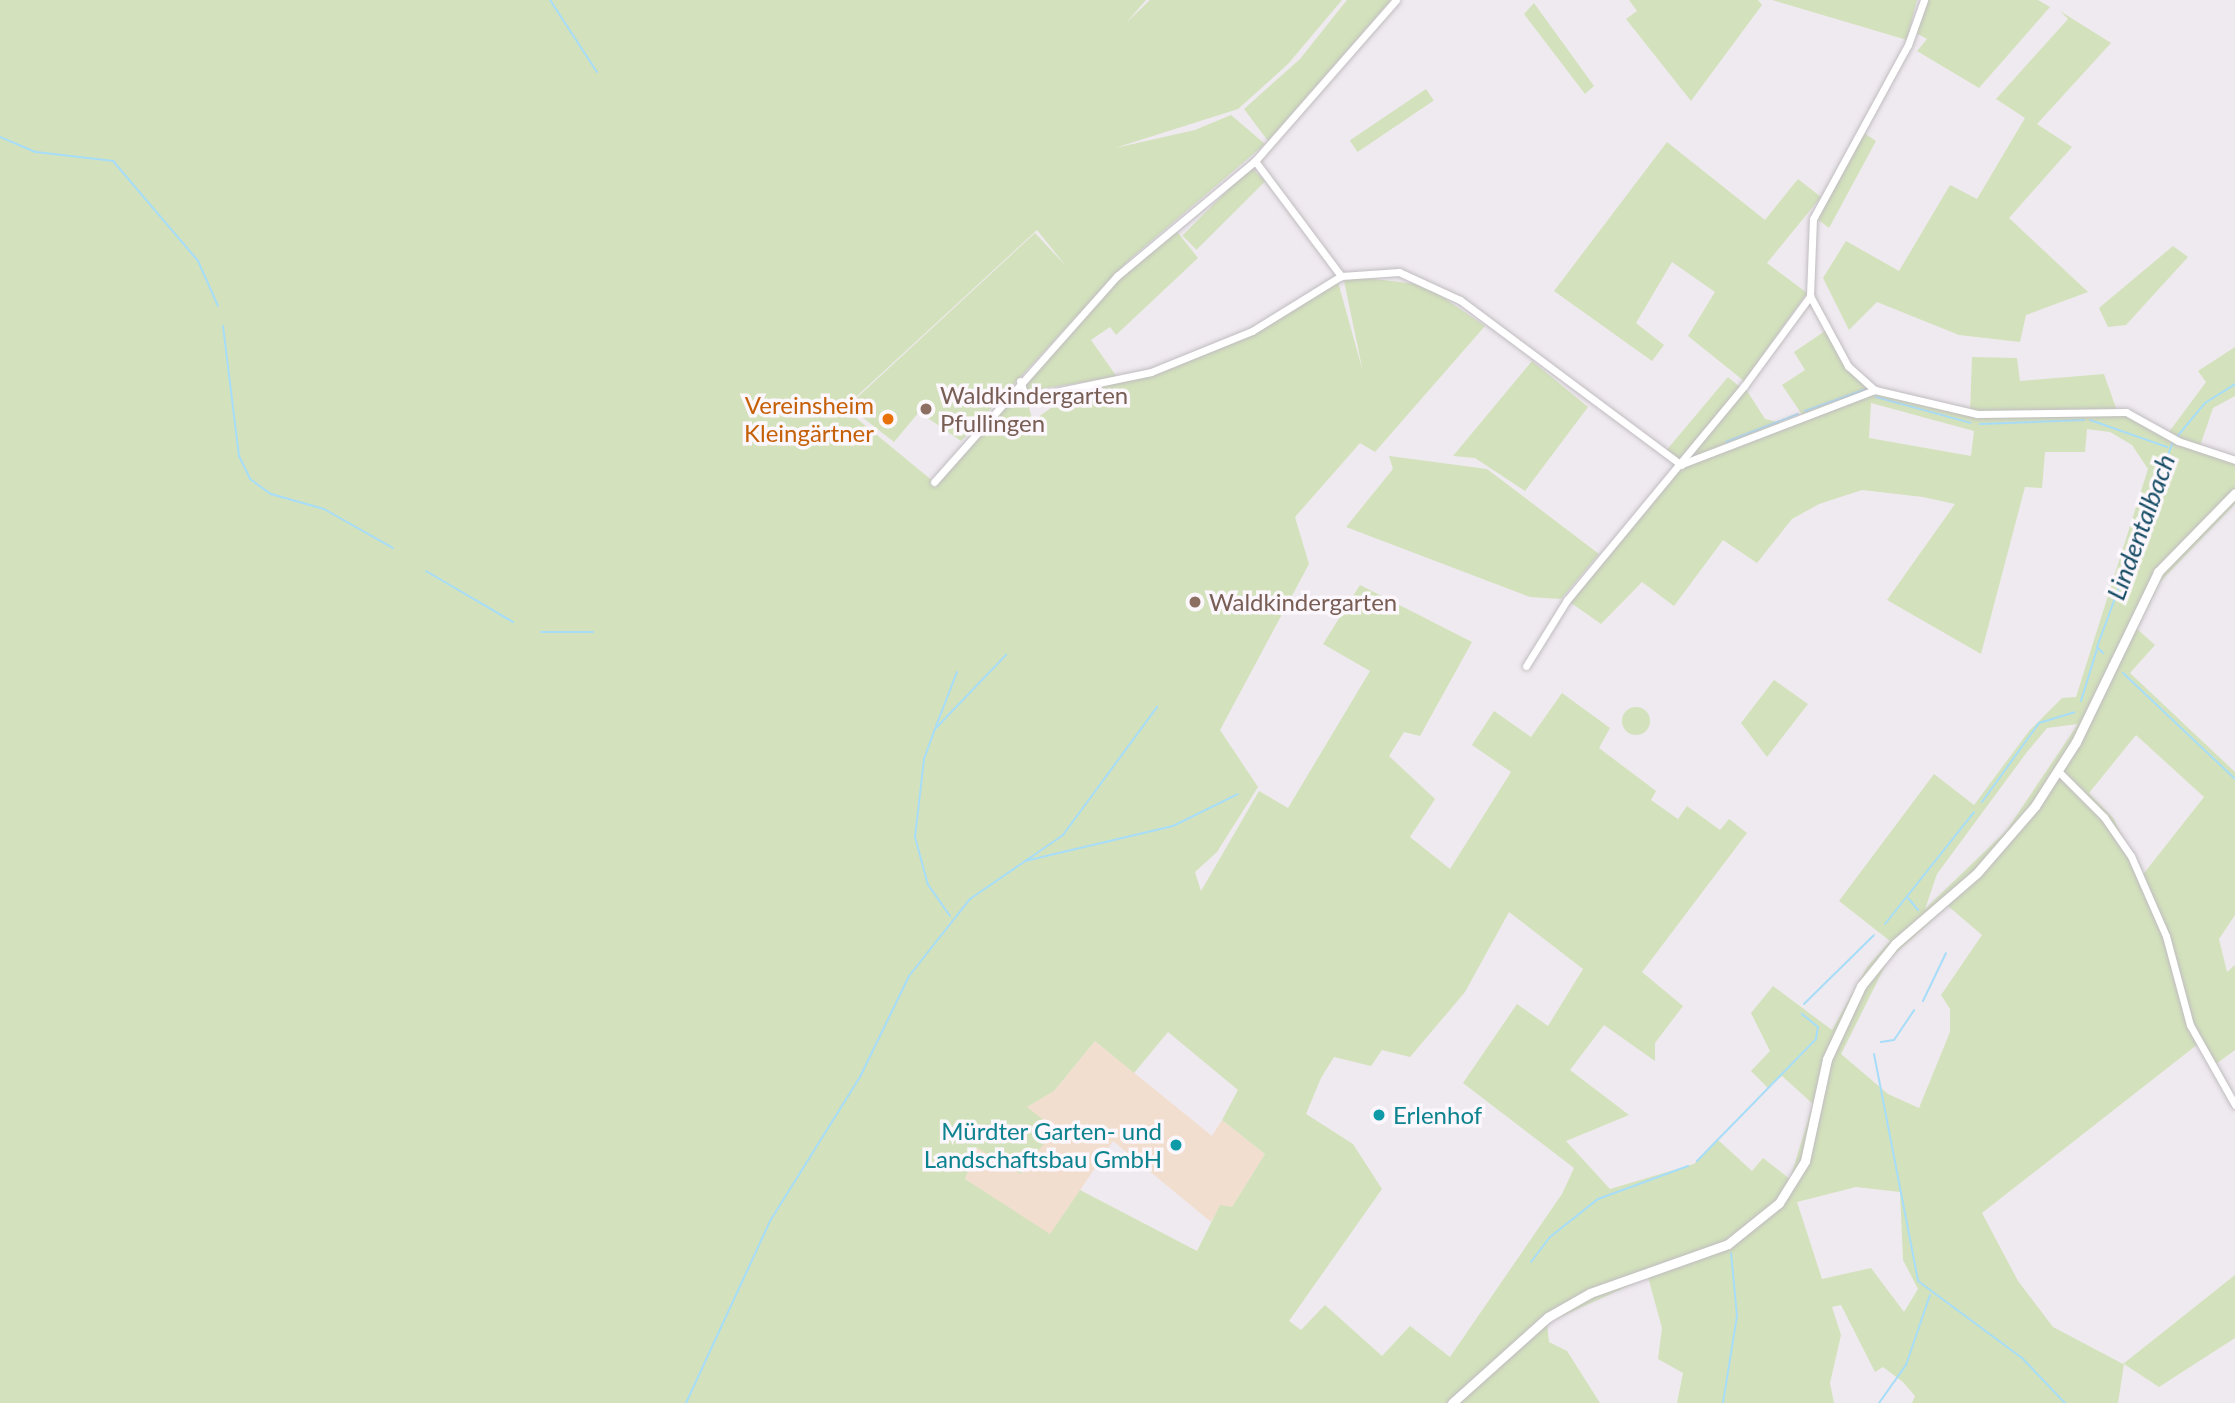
<!DOCTYPE html>
<meta charset="utf-8">
<style>
body{margin:0}
#map{position:relative;width:2235px;height:1403px;overflow:hidden;background:#efeaef;font-family:Lato,sans-serif}
div>[style]{position:absolute}
[style*='--x']{left:calc(var(--x)*1px);top:calc(var(--y)*1px);width:calc(var(--w)*1px);rotate:calc(var(--a)*1deg)}
.commercial>*{inset:0;background:#f2decf}
.green>*{inset:0;background:#d3e2bc;transform-origin:0 0}
.round{border-radius:50%}
.stream>*{height:2px;margin:-1px;padding:0 1px;transform-origin:1px;border-radius:1px;background:#a7ddf9}
.roads{filter:drop-shadow(0 0 2px #c0bcc0) drop-shadow(0 0 2px #c0bcc0)}
.minor>*{height:7px;margin:-3.5px;padding:0 3.5px;transform-origin:3.5px;border-radius:3.5px;background:#fff}
.tertiary>*{height:9px;margin:-4.5px;padding:0 4.5px;transform-origin:4.5px;border-radius:4.5px;background:#fff}
.dots>*{width:19px;height:19px;translate:-50% -50%;box-sizing:border-box;border:4px solid #fcf7fc;border-radius:50%}
span{translate:-50% -50%;white-space:nowrap;text-align:center;line-height:1.15;-webkit-text-stroke:7px #fcf7fc;paint-order:stroke}
.education-label{font-size:24px;color:#785e54}
.left{translate:0 -50%;text-align:left}
.food-label{font-size:24px;color:#c56008}
.right{translate:-100% -50%;text-align:right}
.culture-label{font-size:24px;color:#0d838f}
.water-label{font-size:26px;color:#164d65;font-style:italic}
</style>
<div id="map">
<div class="commercial">
<i style="clip-path:polygon(1095px 1041px,1212px 1136px,1222px 1120px,1265px 1154px,1232px 1207px,1220px 1206px,1211px 1222px,1113px 1141px,1050px 1235px,965px 1179px,977px 1147px,1022px 1174px,1027px 1107px,1054px 1091px)"></i>
</div>
<div class="green">
<i style="clip-path:polygon(evenodd,0 0,1146px 0,1126px 23px,1150px 0,1342px 0,1288px 64px,1238px 109px,1115px 148px,1195px 130px,1231px 115px,1265px 144px,1129px 260px,961px 441px,919px 412px,894px 442px,848px 406px,1035px 233px,1066px 266px,1037px 230px,844px 408px,934px 482px,1000px 402px,1026px 398px,1033px 421px,1070px 394px,1150px 375px,1253px 334px,1338px 282px,1363px 372px,1344px 281px,1358px 277px,1425px 285px,1485px 326px,1375px 452px,1360px 443px,1295px 517px,1309px 564px,1220px 730px,1258px 787px,1217px 852px,1195px 872px,1201px 891px,1259px 791px,1288px 808px,1370px 671px,1323px 644px,1360px 585px,1472px 642px,1420px 736px,1404px 732px,1389px 756px,1435px 799px,1410px 837px,1450px 869px,1511px 772px,1472px 745px,1494px 711px,1531px 737px,1562px 693px,1610px 728px,1599px 748px,1656px 791px,1651px 800px,1678px 819px,1687px 806px,1720px 830px,1729px 819px,1747px 833px,1642px 972px,1683px 1006px,1655px 1043px,1655px 1061px,1604px 1025px,1570px 1070px,1629px 1115px,1566px 1141px,1610px 1189px,1694px 1164px,1717px 1139px,1752px 1171px,1763px 1158px,1790px 1179px,1813px 1104px,1782px 1076px,1768px 1088px,1751px 1071px,1770px 1051px,1751px 1013px,1773px 986px,1832px 1030px,1867px 967px,1890px 941px,1839px 901px,1934px 774px,1974px 805px,2029px 731px,2062px 698px,2076px 697px,2148px 469px,2132px 445px,2110px 432px,2087px 429px,2085px 452px,2045px 452px,2042px 488px,2025px 487px,1981px 654px,1887px 600px,1955px 504px,1923px 497px,1862px 490px,1819px 504px,1792px 519px,1757px 563px,1723px 540px,1674px 606px,1642px 582px,1601px 624px,1567px 600px,1744px 386px,1765px 419px,1785px 424px,1803px 416px,1782px 385px,1805px 370px,1794px 352px,1828px 329px,1848px 366px,1875px 390px,1970px 412px,1972px 357px,2017px 358px,2020px 381px,2104px 374px,2117px 411px,2166px 436px,2206px 382px,2198px 371px,2235px 347px,2235px 396px,2213px 408px,2199px 449px,2235px 460px,2235px 504px,2160px 582px,2137px 629px,2155px 645px,2130px 673px,2235px 772px,2235px 915px,2219px 939px,2227px 972px,2235px 965px,2235px 1050px,2212px 1067px,2198px 1044px,1982px 1213px,2018px 1281px,2053px 1327px,2123px 1364px,2235px 1275px,2235px 1338px,2159px 1387px,2124px 1364px,2118px 1403px,1912px 1403px,1915px 1396px,1903px 1382px,1883px 1367px,1875px 1372px,1841px 1305px,1832px 1307px,1841px 1335px,1830px 1383px,1834px 1403px,1677px 1403px,1683px 1373px,1658px 1359px,1662px 1328px,1648px 1277px,1547px 1323px,1549px 1342px,1567px 1351px,1600px 1403px,0 1403px,0 0,1871px 403px,1974px 431px,1971px 456px,1869px 438px,1871px 403px,0 0,2078px 724px,2006px 831px,1925px 909px,1937px 874px,2027px 752px,2047px 728px,2078px 724px,0 0,2136px 735px,2204px 797px,2141px 877px,2114px 819px,2089px 793px,2136px 735px,0 0,1948px 906px,1982px 935px,1941px 995px,1950px 1009px,1950px 1032px,1919px 1108px,1888px 1094px,1841px 1054px,1888px 960px,1948px 906px,0 0,1509px 912px,1583px 969px,1548px 1026px,1517px 1004px,1463px 1083px,1574px 1168px,1562px 1194px,1450px 1357px,1410px 1326px,1382px 1356px,1325px 1305px,1301px 1330px,1289px 1321px,1382px 1189px,1353px 1144px,1306px 1114px,1321px 1078px,1334px 1057px,1371px 1066px,1382px 1050px,1410px 1057px,1465px 992px,1509px 912px,0 0,1168px 1032px,1238px 1090px,1222px 1120px,1265px 1154px,1232px 1207px,1220px 1205px,1197px 1251px,1080px 1190px,1050px 1234px,965px 1179px,977px 1148px,1021px 1174px,1055px 1129px,1027px 1107px,1054px 1091px,1095px 1041px,1134px 1073px,1168px 1032px,0 0,1856px 1187px,1900px 1192px,1903px 1260px,1918px 1289px,1904px 1312px,1871px 1268px,1822px 1279px,1797px 1202px,1856px 1187px)"></i>
<i style="clip-path:polygon(1347px 0,1391px 0,1268px 141px,1244px 109px,1300px 59px)"></i>
<i style="clip-path:polygon(1629px 0,1758px 0,1762px 5px,1691px 101px,1626px 19px,1637px 11px)"></i>
<i style="clip-path:polygon(1772px 0,1917px 0,1907px 40px)"></i>
<i style="clip-path:polygon(1925px 0,2038px 0,2050px 7px,1979px 88px,1917px 51px,1927px 39px,1916px 33px)"></i>
<i style="clip-path:polygon(1534px 3px,1594px 86px,1585px 94px,1524px 14px)"></i>
<i style="clip-path:polygon(2060px 11px,2111px 43px,2037px 124px,2072px 147px,2009px 218px,2088px 292px,2026px 315px,2020px 342px,1959px 335px,1877px 302px,1849px 330px,1823px 278px,1846px 241px,1899px 271px,1950px 185px,1977px 199px,2025px 118px,1996px 99px,2068px 19px)"></i>
<i style="left:1426px;top:89px;width:14px;height:92px;rotate:56deg"></i>
<i style="clip-path:polygon(1864px 133px,1876px 141px,1829px 228px,1816px 218px)"></i>
<i style="clip-path:polygon(1667px 142px,1765px 220px,1798px 179px,1821px 197px,1767px 263px,1807px 293px,1744px 381px,1688px 336px,1715px 292px,1672px 262px,1636px 323px,1664px 345px,1652px 361px,1554px 291px)"></i>
<i style="left:1251px;top:167px;width:20px;height:97px;rotate:45deg"></i>
<i style="clip-path:polygon(1175px 229px,1198px 258px,1116px 335px,1110px 327px,1091px 340px,1117px 377px,1027px 391px,1026px 375px,1127px 269px)"></i>
<i style="clip-path:polygon(2173px 246px,2188px 257px,2126px 325px,2108px 327px,2099px 308px)"></i>
<i style="clip-path:polygon(1532px 361px,1588px 407px,1525px 491px,1475px 458px,1453px 456px)"></i>
<i style="left:1728px;top:377px;width:16px;height:97px;rotate:40deg"></i>
<i style="clip-path:polygon(1389px 456px,1487px 469px,1599px 554px,1561px 599px,1530px 597px,1346px 527px,1393px 469px)"></i>
<i style="clip-path:polygon(1774px 680px,1808px 704px,1767px 757px,1741px 723px)"></i>
<i class="round" style="left:1622px;top:707px;width:28px;height:28px"></i>
</div>
<div class="stream">
<i style="--x:550;--y:0;--w:86;--a:56.9"></i>
<i style="--x:0;--y:137;--w:39;--a:23"></i>
<i style="--x:36;--y:152;--w:78;--a:6.7"></i>
<i style="--x:113;--y:161;--w:131;--a:49.6"></i>
<i style="--x:198;--y:261;--w:49;--a:66"></i>
<i style="--x:223;--y:326;--w:131;--a:83"></i>
<i style="--x:239;--y:456;--w:25;--a:64"></i>
<i style="--x:250;--y:479;--w:26;--a:36"></i>
<i style="--x:271;--y:494;--w:55;--a:15.8"></i>
<i style="--x:324;--y:509;--w:79;--a:29.5"></i>
<i style="--x:1876;--y:397;--w:98;--a:15.3"></i>
<i style="--x:1805;--y:411;--w:65;--a:-19.8"></i>
<i style="--x:2090;--y:420;--w:82;--a:19.3"></i>
<i style="--x:1980;--y:424;--w:104;--a:-2.2"></i>
<i style="--x:2176;--y:438;--w:45;--a:-50.4"></i>
<i style="--x:2205;--y:403;--w:36;--a:-32"></i>
<i style="--x:1726;--y:442;--w:77;--a:-21.3"></i>
<i style="--x:426;--y:571;--w:101;--a:30.4"></i>
<i style="--x:541;--y:632;--w:52;--a:0"></i>
<i style="--x:2103;--y:653;--w:8;--a:-135"></i>
<i style="--x:2097;--y:647;--w:219;--a:-69.7"></i>
<i style="--x:2123;--y:673;--w:154;--a:43.4"></i>
<i style="--x:2081;--y:701;--w:54;--a:-72.9"></i>
<i style="--x:936;--y:726;--w:58;--a:-68.7"></i>
<i style="--x:1982;--y:802;--w:97;--a:-54.2"></i>
<i style="--x:2039;--y:723;--w:37;--a:-17"></i>
<i style="--x:1025;--y:861;--w:152;--a:-13.3"></i>
<i style="--x:1173;--y:826;--w:72;--a:-26.2"></i>
<i style="--x:1908;--y:898;--w:16;--a:50"></i>
<i style="--x:950;--y:916;--w:38;--a:-125"></i>
<i style="--x:928;--y:885;--w:50;--a:-105.2"></i>
<i style="--x:915;--y:837;--w:79;--a:-83.4"></i>
<i style="--x:924;--y:759;--w:32;--a:-70"></i>
<i style="--x:935;--y:729;--w:103;--a:-46.2"></i>
<i style="--x:1885;--y:924;--w:143;--a:-51.5"></i>
<i style="--x:1923;--y:1001;--w:53;--a:-64.4"></i>
<i style="--x:1804;--y:1004;--w:98;--a:-44.6"></i>
<i style="--x:1881;--y:1042;--w:13;--a:-9"></i>
<i style="--x:1894;--y:1040;--w:36;--a:-56"></i>
<i style="--x:1874;--y:1054;--w:231;--a:79"></i>
<i style="--x:1918;--y:1281;--w:129;--a:36.5"></i>
<i style="--x:2022;--y:1358;--w:62;--a:46.3"></i>
<i style="--x:1697;--y:1161;--w:170;--a:-45.7"></i>
<i style="--x:1816;--y:1039;--w:12;--a:-81"></i>
<i style="--x:1818;--y:1027;--w:21;--a:-141"></i>
<i style="--x:1531;--y:1262;--w:31;--a:-53"></i>
<i style="--x:1550;--y:1237;--w:61;--a:-38.4"></i>
<i style="--x:1598;--y:1199;--w:96;--a:-20.1"></i>
<i style="--x:686;--y:1403;--w:200;--a:-65.2"></i>
<i style="--x:770;--y:1221;--w:170;--a:-58"></i>
<i style="--x:860;--y:1077;--w:112;--a:-64.1"></i>
<i style="--x:909;--y:976;--w:98;--a:-51.6"></i>
<i style="--x:970;--y:899;--w:113;--a:-34.5"></i>
<i style="--x:1063;--y:835;--w:159;--a:-53.7"></i>
<i style="--x:1723;--y:1403;--w:88;--a:-80.9"></i>
<i style="--x:1737;--y:1316;--w:63;--a:-95.4"></i>
<i style="--x:1879;--y:1403;--w:47;--a:-54.6"></i>
<i style="--x:1906;--y:1365;--w:74;--a:-71.1"></i>
</div>
<div class="roads">
<div class="minor">
<i style="--x:1255;--y:161;--w:144;--a:53.2"></i>
<i style="--x:1810;--y:296;--w:80;--a:61.5"></i>
<i style="--x:1848;--y:366;--w:36;--a:42"></i>
<i style="--x:1020;--y:381;--w:18;--a:71"></i>
<i style="--x:1026;--y:398;--w:128;--a:-11.7"></i>
<i style="--x:1151;--y:372;--w:109;--a:-22.1"></i>
<i style="--x:1252;--y:331;--w:105;--a:-31.7"></i>
<i style="--x:1341;--y:276;--w:58;--a:-3.9"></i>
<i style="--x:1399;--y:272;--w:67;--a:24.7"></i>
<i style="--x:1460;--y:300;--w:276;--a:36.7"></i>
<i style="--x:1682;--y:464;--w:207;--a:-21"></i>
<i style="--x:1875;--y:390;--w:105;--a:13.2"></i>
<i style="--x:1977;--y:414;--w:149;--a:-0.8"></i>
<i style="--x:2126;--y:412;--w:60;--a:29.1"></i>
<i style="--x:2178;--y:441;--w:60;--a:18.4"></i>
<i style="--x:934;--y:482;--w:276;--a:-48.4"></i>
<i style="--x:1117;--y:276;--w:180;--a:-39.8"></i>
<i style="--x:1255;--y:161;--w:214;--a:-48.8"></i>
<i style="--x:1526;--y:666;--w:78;--a:-58.2"></i>
<i style="--x:1567;--y:600;--w:278;--a:-50.4"></i>
<i style="--x:1744;--y:386;--w:112;--a:-53.7"></i>
<i style="--x:1810;--y:296;--w:77;--a:-87.8"></i>
<i style="--x:1813;--y:219;--w:198;--a:-61.4"></i>
<i style="--x:1908;--y:45;--w:48;--a:-70.4"></i>
<i style="--x:2059;--y:772;--w:64;--a:45"></i>
<i style="--x:2104;--y:817;--w:47;--a:55.3"></i>
<i style="--x:2131;--y:856;--w:87;--a:66.4"></i>
<i style="--x:2166;--y:936;--w:92;--a:74.9"></i>
<i style="--x:2190;--y:1025;--w:92;--a:60.6"></i>
</div>
<div class="tertiary">
<i style="--x:1452;--y:1403;--w:129;--a:-41.9"></i>
<i style="--x:1548;--y:1317;--w:48;--a:-29.7"></i>
<i style="--x:1590;--y:1293;--w:146;--a:-19.5"></i>
<i style="--x:1728;--y:1244;--w:65;--a:-38.8"></i>
<i style="--x:1779;--y:1203;--w:49;--a:-58.2"></i>
<i style="--x:1805;--y:1161;--w:104;--a:-77.8"></i>
<i style="--x:1827;--y:1059;--w:81;--a:-65"></i>
<i style="--x:1861;--y:986;--w:54;--a:-51"></i>
<i style="--x:1895;--y:944;--w:108;--a:-40.9"></i>
<i style="--x:1977;--y:873;--w:89;--a:-49.1"></i>
<i style="--x:2035;--y:806;--w:76;--a:-57.4"></i>
<i style="--x:2076;--y:742;--w:189;--a:-64.2"></i>
<i style="--x:2158;--y:572;--w:110;--a:-45.7"></i>
</div>
</div>
<div class="dots">
<i style="left:926px;top:409px;background:#8d6e63"></i>
<i style="left:888px;top:419px;background:#e8710a"></i>
<i style="left:1195px;top:602px;background:#8d6e63"></i>
<i style="left:1379px;top:1115px;background:#0f9aa8"></i>
<i style="left:1176px;top:1145px;background:#0f9aa8"></i>
</div>
<div class="education-label">
<span class="left" style="left:940px;top:409px">Waldkindergarten<br>Pfullingen</span>
<span class="left" style="left:1209px;top:602px">Waldkindergarten</span>
</div>
<div class="food-label">
<span class="right" style="left:874px;top:419px">Vereinsheim<br>Kleingärtner</span>
</div>
<div class="culture-label">
<span class="left" style="left:1393px;top:1115px">Erlenhof</span>
<span class="right" style="left:1162px;top:1145px">Mürdter Garten- und<br>Landschaftsbau GmbH</span>
</div>
<div class="water-label">
<span style="left:2141px;top:527px;rotate:-70deg">Lindentalbach</span>
</div>
</div>
